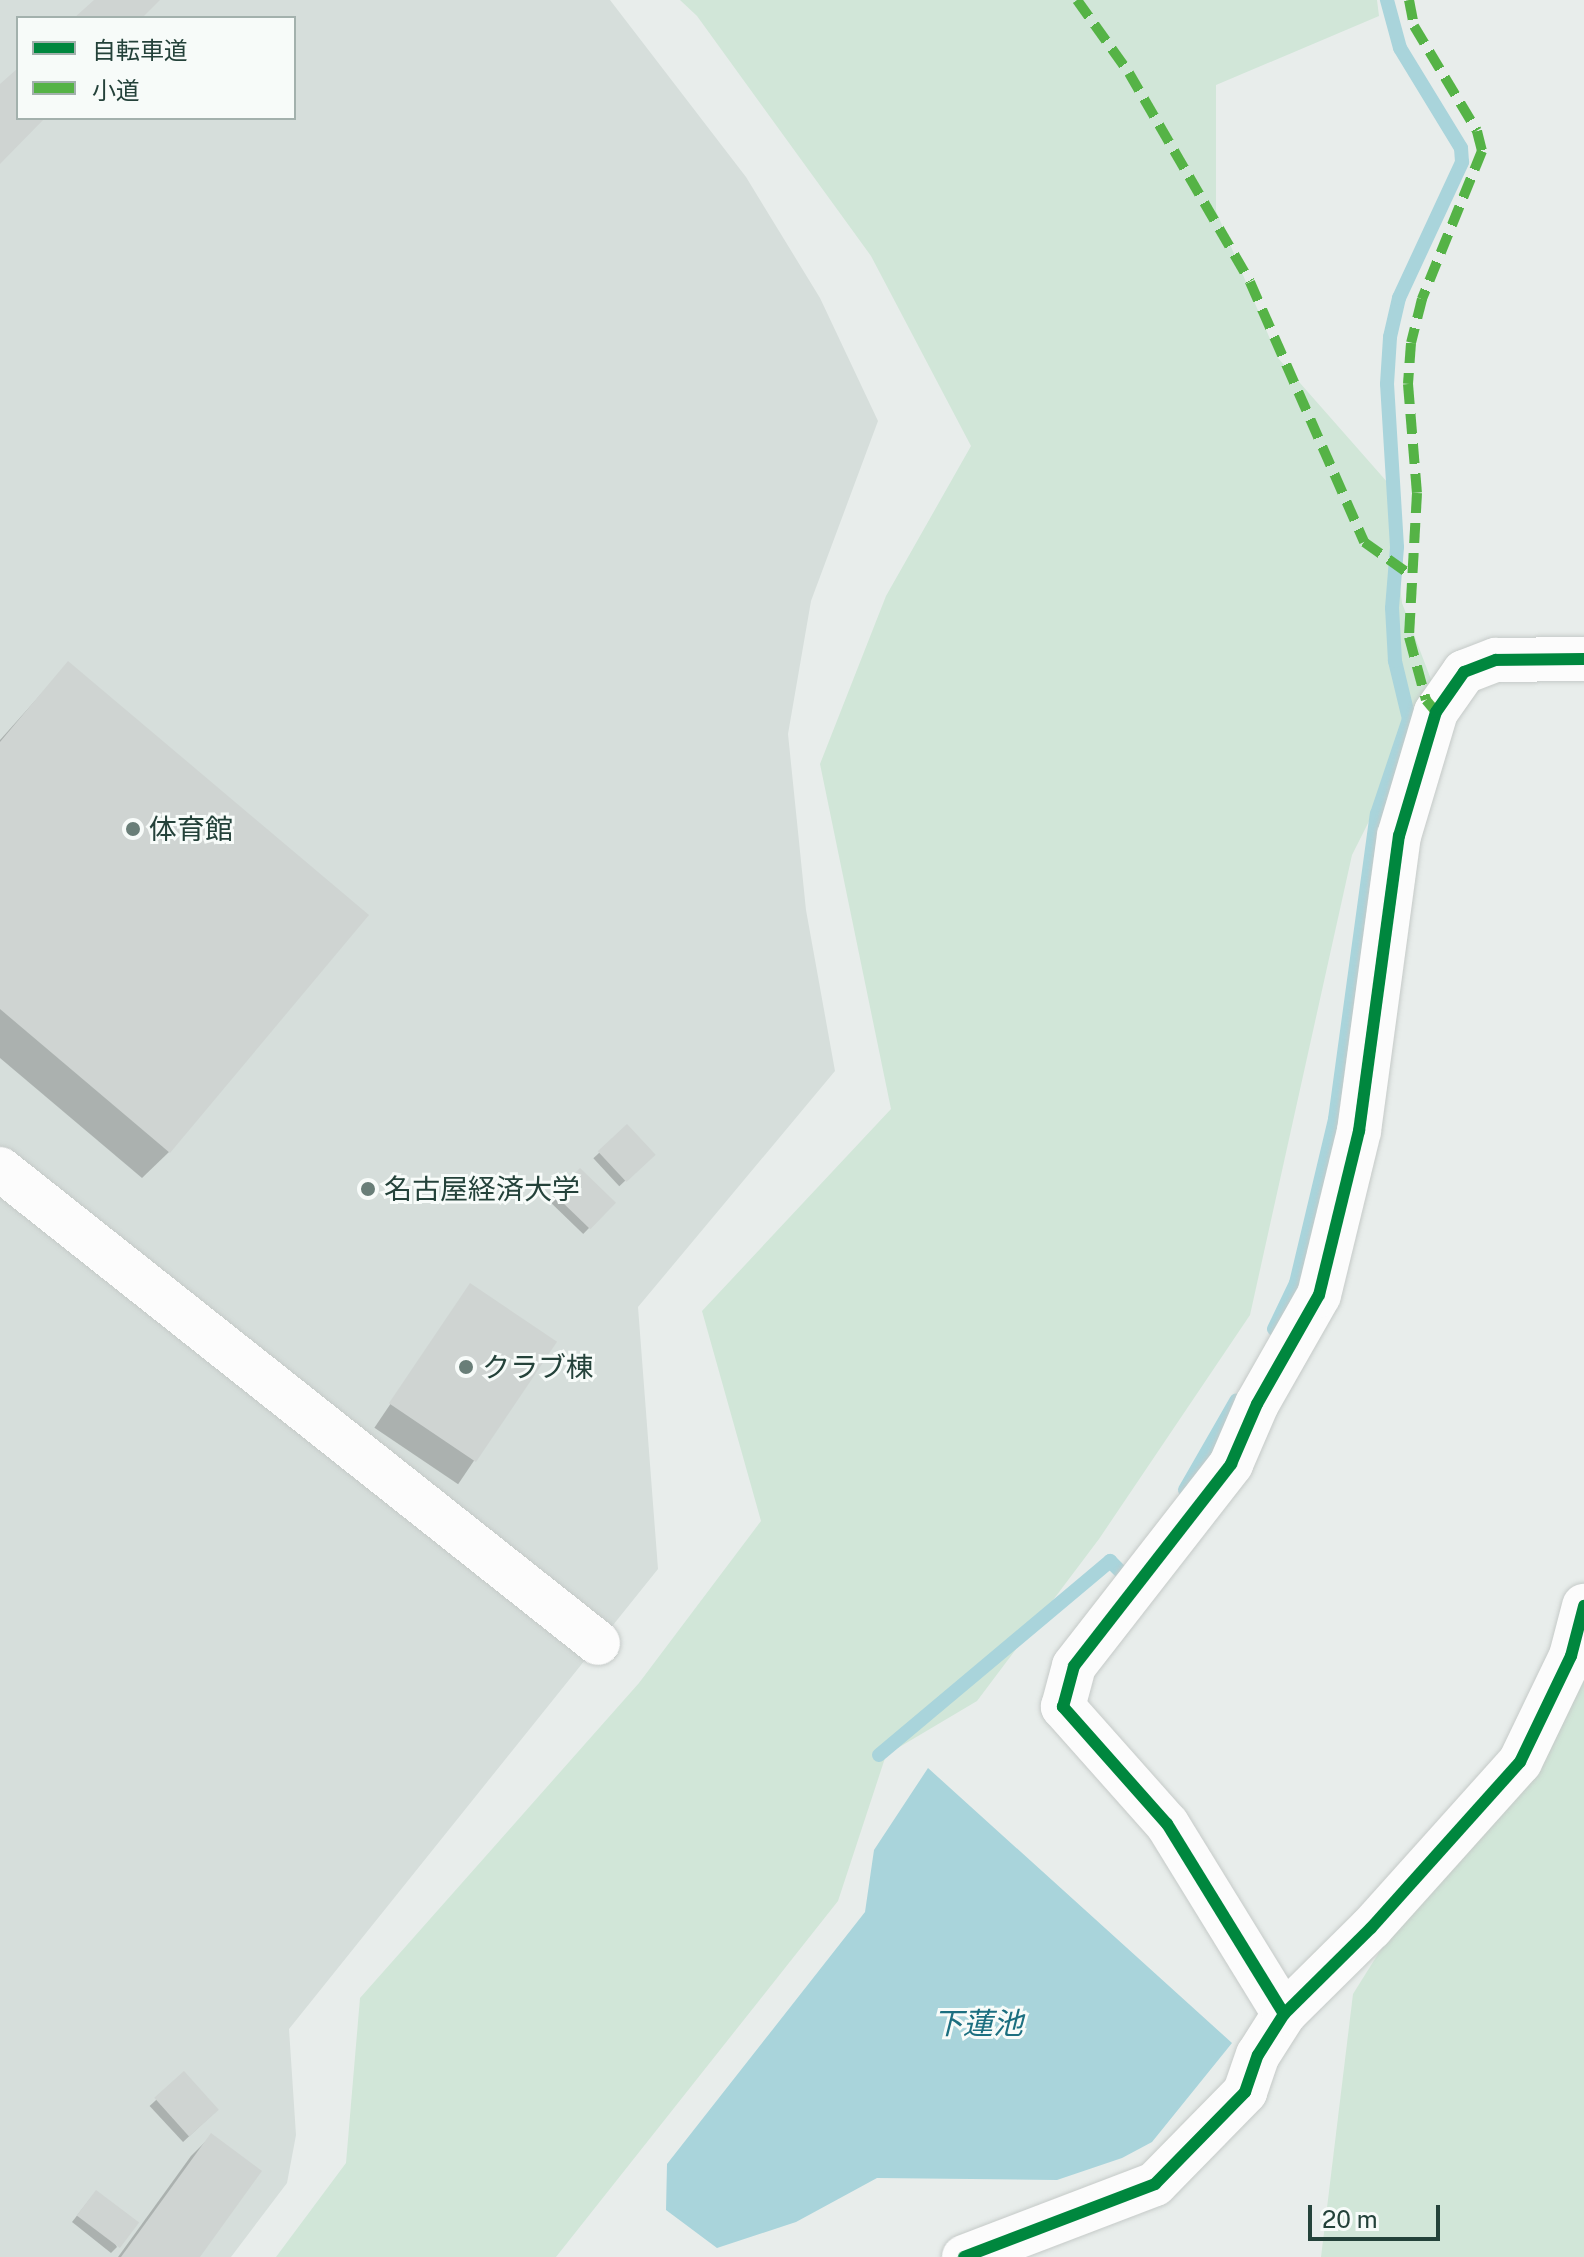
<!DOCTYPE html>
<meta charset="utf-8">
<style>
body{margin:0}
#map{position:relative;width:1584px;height:2257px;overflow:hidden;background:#e8edeb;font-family:"Public Sans","Noto Sans JP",sans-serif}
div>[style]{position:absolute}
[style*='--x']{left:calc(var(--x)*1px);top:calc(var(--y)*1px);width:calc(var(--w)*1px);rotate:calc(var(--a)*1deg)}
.built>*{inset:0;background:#d6dedb}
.green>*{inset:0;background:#d1e6d8}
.water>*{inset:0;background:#a9d4db}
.shadow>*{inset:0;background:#0003;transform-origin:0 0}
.stream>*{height:14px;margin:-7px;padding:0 7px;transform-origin:7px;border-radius:7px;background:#a9d4db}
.building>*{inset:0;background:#cfd4d2;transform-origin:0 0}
.roads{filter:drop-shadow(0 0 2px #c5cac8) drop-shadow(0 0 2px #c5cac8)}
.minor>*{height:44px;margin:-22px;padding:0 22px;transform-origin:22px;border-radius:22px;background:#fcfcfc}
.quiet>*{height:10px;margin-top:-5px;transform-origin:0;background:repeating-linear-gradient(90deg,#55b346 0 20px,transparent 0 30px)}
.cycleway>*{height:12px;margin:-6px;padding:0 6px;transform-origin:6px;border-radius:6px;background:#00873e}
.dots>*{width:22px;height:22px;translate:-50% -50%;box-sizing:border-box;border:4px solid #f7fbf9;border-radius:50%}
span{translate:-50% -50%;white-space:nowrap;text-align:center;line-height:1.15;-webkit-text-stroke:6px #f7fbf9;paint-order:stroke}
.poi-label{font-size:28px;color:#24423a}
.left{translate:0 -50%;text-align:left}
.water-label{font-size:30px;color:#1c6f80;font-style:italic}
.legend{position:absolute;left:16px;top:16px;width:280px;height:104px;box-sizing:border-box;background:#f7fbf9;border:2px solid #a3b1ad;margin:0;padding:10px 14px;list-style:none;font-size:24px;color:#24423a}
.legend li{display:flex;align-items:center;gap:16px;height:40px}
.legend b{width:40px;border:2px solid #a3b1ad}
.scale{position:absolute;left:1308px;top:2205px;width:132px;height:36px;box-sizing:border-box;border:4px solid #24423a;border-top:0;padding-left:10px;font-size:24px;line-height:28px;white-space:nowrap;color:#24423a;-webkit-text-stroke:6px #f7fbf9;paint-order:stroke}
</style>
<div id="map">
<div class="built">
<i style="clip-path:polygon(evenodd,0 0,610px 0,746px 177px,820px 298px,878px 421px,811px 601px,788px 734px,806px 910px,835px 1071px,638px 1307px,658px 1569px,289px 2029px,296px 2135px,287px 2183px,231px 2257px,0 2257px,0 0,18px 18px,294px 18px,294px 118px,18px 118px,18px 18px)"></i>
</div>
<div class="green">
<i style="clip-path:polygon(680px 0,1377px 0,1379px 16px,1216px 85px,1216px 211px,1278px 358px,1388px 483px,1402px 603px,1435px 690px,1352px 855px,1250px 1315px,1099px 1539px,977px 1701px,886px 1755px,838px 1901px,556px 2257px,276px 2257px,346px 2163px,360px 1998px,639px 1683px,761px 1521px,702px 1311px,891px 1109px,820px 764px,886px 596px,971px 446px,871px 256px,697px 16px)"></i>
<i style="clip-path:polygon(1584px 1625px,1584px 2257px,1321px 2257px,1353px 1994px)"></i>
</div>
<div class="water">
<i style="clip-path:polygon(928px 1768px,1232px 2043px,1152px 2142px,1122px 2158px,1057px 2180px,877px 2178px,796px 2222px,717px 2248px,666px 2210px,667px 2164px,865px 1912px,874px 1850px)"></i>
</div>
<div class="shadow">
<i style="clip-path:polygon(68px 664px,169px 1152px,142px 1178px,0 1058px,0 740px)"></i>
<i style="left:627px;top:1127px;width:38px;height:46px;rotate:47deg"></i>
<i style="left:580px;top:1171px;width:46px;height:43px;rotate:44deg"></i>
<i style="left:470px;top:1286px;width:101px;height:171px;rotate:34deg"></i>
<i style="left:184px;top:2074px;width:49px;height:47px;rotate:47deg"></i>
<i style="clip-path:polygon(211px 2136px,197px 2257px,118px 2257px,191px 2156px)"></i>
<i style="clip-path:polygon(90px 2199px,117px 2247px,111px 2253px,72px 2222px)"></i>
</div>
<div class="stream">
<i style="--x:1274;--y:1329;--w:51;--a:-64.4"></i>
<i style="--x:1296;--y:1283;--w:169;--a:-76.6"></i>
<i style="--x:1335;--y:1119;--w:308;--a:-82.2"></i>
<i style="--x:1377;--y:814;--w:100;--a:-71.4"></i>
<i style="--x:1409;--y:719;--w:60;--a:-103.6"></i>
<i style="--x:1395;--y:661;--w:53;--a:-93.2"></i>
<i style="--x:1392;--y:608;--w:61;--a:-85.3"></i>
<i style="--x:1397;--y:547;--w:163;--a:-93.5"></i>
<i style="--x:1387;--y:384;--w:47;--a:-86.3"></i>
<i style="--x:1390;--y:337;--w:40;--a:-77"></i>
<i style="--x:1399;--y:298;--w:150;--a:-65.1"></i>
<i style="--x:1462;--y:162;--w:14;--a:-94"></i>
<i style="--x:1461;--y:148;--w:117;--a:-121.4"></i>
<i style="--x:1400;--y:48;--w:50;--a:-105.2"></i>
<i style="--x:1185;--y:1490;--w:103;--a:-60.2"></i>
<i style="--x:879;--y:1755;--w:302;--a:-40"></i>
<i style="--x:1110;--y:1561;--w:21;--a:45"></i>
<i style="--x:1125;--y:1576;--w:9;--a:-41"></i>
</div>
<div class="building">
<i style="clip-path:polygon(94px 0,160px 0,142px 18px,74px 18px)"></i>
<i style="clip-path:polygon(18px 68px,18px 118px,45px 118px,0 164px,0 84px)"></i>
<i style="clip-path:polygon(68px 661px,369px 915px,170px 1153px,0 1009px,0 742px)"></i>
<i style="left:627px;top:1124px;width:42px;height:40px;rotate:47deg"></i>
<i style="left:580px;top:1168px;width:50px;height:37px;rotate:44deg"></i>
<i style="left:470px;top:1283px;width:105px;height:145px;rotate:34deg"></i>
<i style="left:184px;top:2071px;width:52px;height:40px;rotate:48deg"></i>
<i style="clip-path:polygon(211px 2133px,262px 2171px,200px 2257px,121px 2257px)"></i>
<i style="left:96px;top:2190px;width:54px;height:32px;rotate:37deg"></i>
</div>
<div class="roads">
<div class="minor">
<i style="--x:0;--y:1169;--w:763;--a:38.4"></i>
<i style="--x:1284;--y:2014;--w:223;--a:-121.6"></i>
<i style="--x:1167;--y:1824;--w:157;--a:-131.6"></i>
<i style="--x:1063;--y:1707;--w:42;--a:-75"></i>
<i style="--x:1074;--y:1666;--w:256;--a:-52.1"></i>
<i style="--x:1231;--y:1464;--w:65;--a:-66.6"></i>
<i style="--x:1257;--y:1404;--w:125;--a:-60.4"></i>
<i style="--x:1319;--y:1295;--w:169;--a:-76.3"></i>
<i style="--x:1359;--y:1131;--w:298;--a:-82.3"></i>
<i style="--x:1399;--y:836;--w:129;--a:-73.4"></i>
<i style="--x:1436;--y:712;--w:49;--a:-55"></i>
<i style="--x:1464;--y:672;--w:34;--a:-21"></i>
<i style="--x:1496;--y:660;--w:88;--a:-0.7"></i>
<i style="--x:964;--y:2257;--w:204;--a:-20.9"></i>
<i style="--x:1155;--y:2184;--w:129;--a:-45.6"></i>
<i style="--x:1245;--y:2092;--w:39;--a:-71"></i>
<i style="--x:1258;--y:2055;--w:49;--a:-57.6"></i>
<i style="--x:1284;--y:2014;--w:122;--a:-44.7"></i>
<i style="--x:1371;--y:1928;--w:223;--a:-48.1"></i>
<i style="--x:1520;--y:1762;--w:118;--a:-64.3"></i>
<i style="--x:1571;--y:1656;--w:52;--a:-75.4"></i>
</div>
</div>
<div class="quiet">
<i style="--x:1077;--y:0;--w:90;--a:54.5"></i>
<i style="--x:1129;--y:73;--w:241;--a:59.9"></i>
<i style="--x:1250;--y:282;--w:284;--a:66.3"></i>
<i style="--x:1364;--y:542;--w:59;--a:35.3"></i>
<i style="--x:1409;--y:0;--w:26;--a:79"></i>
<i style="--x:1414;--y:26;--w:122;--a:59"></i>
<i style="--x:1477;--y:131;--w:21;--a:76"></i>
<i style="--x:1482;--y:151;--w:160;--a:112.1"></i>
<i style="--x:1422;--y:299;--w:45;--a:104"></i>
<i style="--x:1411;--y:343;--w:41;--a:94.2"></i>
<i style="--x:1408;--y:384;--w:109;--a:85.3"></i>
<i style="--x:1417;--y:493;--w:144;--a:93.2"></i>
<i style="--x:1409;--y:637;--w:65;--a:74.9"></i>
<i style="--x:1426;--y:700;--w:16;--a:50"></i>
</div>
<div class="cycleway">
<i style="--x:1284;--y:2014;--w:223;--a:-121.6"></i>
<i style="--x:1167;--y:1824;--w:157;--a:-131.6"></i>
<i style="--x:1063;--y:1707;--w:42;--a:-75"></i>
<i style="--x:1074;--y:1666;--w:256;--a:-52.1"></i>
<i style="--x:1231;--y:1464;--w:65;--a:-66.6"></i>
<i style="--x:1257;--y:1404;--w:125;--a:-60.4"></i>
<i style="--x:1319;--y:1295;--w:169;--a:-76.3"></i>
<i style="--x:1359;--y:1131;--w:298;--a:-82.3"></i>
<i style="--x:1399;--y:836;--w:129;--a:-73.4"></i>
<i style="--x:1436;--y:712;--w:49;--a:-55"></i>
<i style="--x:1464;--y:672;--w:34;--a:-21"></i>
<i style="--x:1496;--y:660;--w:88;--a:-0.7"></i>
<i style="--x:964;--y:2257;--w:204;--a:-20.9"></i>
<i style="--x:1155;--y:2184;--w:129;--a:-45.6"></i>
<i style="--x:1245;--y:2092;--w:39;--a:-71"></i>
<i style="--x:1258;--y:2055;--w:49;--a:-57.6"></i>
<i style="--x:1284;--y:2014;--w:122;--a:-44.7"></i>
<i style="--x:1371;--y:1928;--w:223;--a:-48.1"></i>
<i style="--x:1520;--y:1762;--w:118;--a:-64.3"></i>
<i style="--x:1571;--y:1656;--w:52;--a:-75.4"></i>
</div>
<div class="dots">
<i style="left:133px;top:829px;background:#697e78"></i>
<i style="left:368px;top:1189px;background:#697e78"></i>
<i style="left:466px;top:1367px;background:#697e78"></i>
</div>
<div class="poi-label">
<span class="left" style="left:149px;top:829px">体育館</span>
<span class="left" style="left:384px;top:1189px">名古屋経済大学</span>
<span class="left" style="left:482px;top:1367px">クラブ棟</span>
</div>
<div class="water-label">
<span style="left:978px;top:2023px">下蓮池</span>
</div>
<ul class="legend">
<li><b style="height:10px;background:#00873e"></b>自転車道</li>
<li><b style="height:10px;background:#55b346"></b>小道</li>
</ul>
<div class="scale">20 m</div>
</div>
